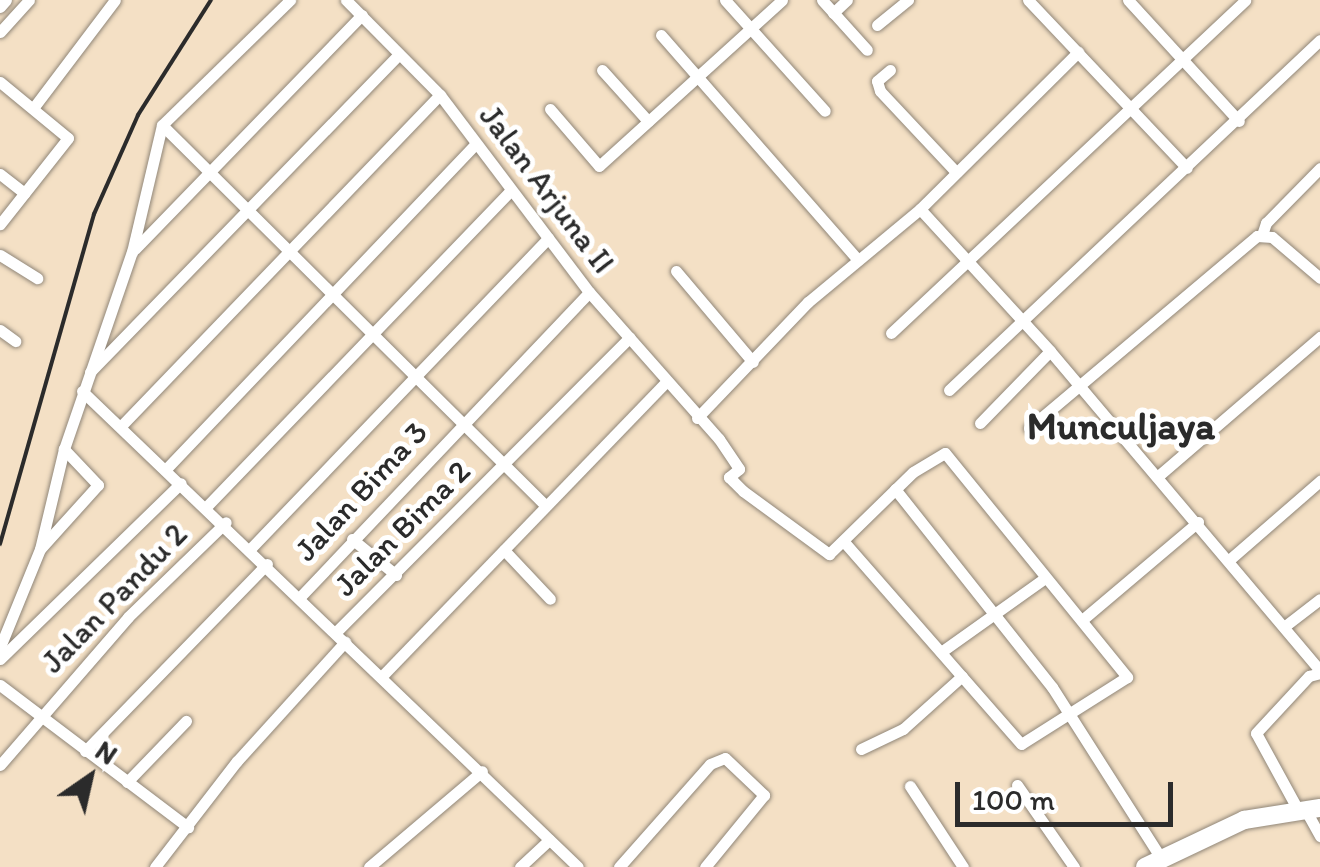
<!DOCTYPE html>
<style>
body{margin:0}
#map{position:relative;width:1320px;height:867px;overflow:hidden;background:#f4e0c5;font-family:Itim,sans-serif}
div>[style]{position:absolute}
[style*='--x']{left:calc(var(--x)*1px);top:calc(var(--y)*1px);width:calc(var(--w)*1px);rotate:calc(var(--a)*1deg)}
.roads{filter:drop-shadow(0 0 2px #908678) drop-shadow(0 0 2px #908678)}
.street>*{height:11px;margin:-5.5px;padding:0 5.5px;transform-origin:5.5px;border-radius:5.5px;background:#fff}
.secondary>*{height:18px;margin:-9px;padding:0 9px;transform-origin:9px;border-radius:9px;background:#fff}
.rail>*{height:4px;margin:-2px;padding:0 2px;transform-origin:2px;border-radius:2px;background:#2b2b2b}
span{translate:-50% -50%;white-space:nowrap;text-align:center;line-height:1.15;-webkit-text-stroke:10px #fff;paint-order:stroke}
.street-label{font-size:32px;color:#2b2b2b}
.quarter-label{font-size:38px;color:#2b2b2b;font-weight:700}
.north{position:absolute;left:40px;top:727px;width:100px;height:100px;-webkit-text-stroke:8px #fff;paint-order:stroke;rotate:34deg;font-size:28px;font-weight:700;line-height:40px;text-align:center;color:#2b2b2b}
.north::after{content:'';display:block;margin:auto;width:35px;height:45px;background:#2b2b2b;clip-path:polygon(50% 0,100% 100%,50% 72%,0 100%)}
.scale{position:absolute;left:955px;top:782px;width:218px;height:45px;box-sizing:border-box;border:5px solid #2b2b2b;border-top:0;padding-left:12px;font-size:30px;line-height:35px;white-space:nowrap;color:#2b2b2b;-webkit-text-stroke:8px #fff;paint-order:stroke}
</style>
<div id="map">
<div class="roads">
<div class="street">
<i style="--x:346;--y:0;--w:134;--a:45.3"></i>
<i style="--x:440;--y:95;--w:247;--a:52.9"></i>
<i style="--x:589;--y:292;--w:196;--a:48.5"></i>
<i style="--x:719;--y:439;--w:36;--a:56"></i>
<i style="--x:739;--y:469;--w:13;--a:141"></i>
<i style="--x:729;--y:477;--w:20;--a:45"></i>
<i style="--x:743;--y:491;--w:107;--a:36.2"></i>
<i style="--x:829;--y:554;--w:117;--a:-44.3"></i>
<i style="--x:913;--y:472;--w:37;--a:-31"></i>
<i style="--x:945;--y:453;--w:289;--a:50.9"></i>
<i style="--x:1127;--y:677;--w:125;--a:147.7"></i>
<i style="--x:1021;--y:744;--w:270;--a:-131.2"></i>
<i style="--x:725;--y:0;--w:149;--a:48"></i>
<i style="--x:822;--y:0;--w:67;--a:48"></i>
<i style="--x:1028;--y:0;--w:231;--a:46.6"></i>
<i style="--x:1128;--y:0;--w:164;--a:47.5"></i>
<i style="--x:0;--y:7;--w:9;--a:-49"></i>
<i style="--x:833;--y:13;--w:19;--a:-43"></i>
<i style="--x:877;--y:25;--w:40;--a:-39"></i>
<i style="--x:0;--y:32;--w:43;--a:-47.8"></i>
<i style="--x:661;--y:35;--w:299;--a:48.8"></i>
<i style="--x:602;--y:70;--w:69;--a:48"></i>
<i style="--x:890;--y:70;--w:17;--a:140"></i>
<i style="--x:877;--y:81;--w:10;--a:73"></i>
<i style="--x:880;--y:91;--w:111;--a:46.8"></i>
<i style="--x:0;--y:82;--w:88;--a:39.5"></i>
<i style="--x:68;--y:138;--w:110;--a:128.3"></i>
<i style="--x:34;--y:107;--w:134;--a:-52.9"></i>
<i style="--x:550;--y:109;--w:75;--a:49.3"></i>
<i style="--x:599;--y:166;--w:247;--a:-42.2"></i>
<i style="--x:162;--y:125;--w:540;--a:44.77"></i>
<i style="--x:0;--y:174;--w:31;--a:38"></i>
<i style="--x:920;--y:209;--w:193;--a:47.5"></i>
<i style="--x:1050;--y:351;--w:419;--a:49.8"></i>
<i style="--x:1262;--y:235;--w:13;--a:-72"></i>
<i style="--x:1266;--y:223;--w:77;--a:-45.5"></i>
<i style="--x:135;--y:249;--w:326;--a:-45.9"></i>
<i style="--x:0;--y:255;--w:44;--a:31.9"></i>
<i style="--x:676;--y:271;--w:119;--a:49.8"></i>
<i style="--x:0;--y:330;--w:19;--a:36"></i>
<i style="--x:891;--y:333;--w:486;--a:-43.2"></i>
<i style="--x:90;--y:372;--w:443;--a:-45.8"></i>
<i style="--x:949;--y:390;--w:510;--a:-43.33"></i>
<i style="--x:82;--y:391;--w:687;--a:43.82"></i>
<i style="--x:697;--y:418;--w:161;--a:-46.3"></i>
<i style="--x:808;--y:302;--w:146;--a:-39.7"></i>
<i style="--x:920;--y:209;--w:223;--a:-44.8"></i>
<i style="--x:980;--y:423;--w:100;--a:-45.8"></i>
<i style="--x:122;--y:425;--w:458;--a:-46.1"></i>
<i style="--x:1029;--y:428;--w:298;--a:-40.1"></i>
<i style="--x:1257;--y:236;--w:15;--a:4"></i>
<i style="--x:1272;--y:237;--w:63;--a:40.5"></i>
<i style="--x:167;--y:468;--w:448;--a:-46.4"></i>
<i style="--x:1157;--y:477;--w:215;--a:-40.7"></i>
<i style="--x:895;--y:489;--w:253;--a:51.6"></i>
<i style="--x:1052;--y:687;--w:203;--a:57.5"></i>
<i style="--x:208;--y:505;--w:437;--a:-46.1"></i>
<i style="--x:352;--y:539;--w:57;--a:39.3"></i>
<i style="--x:252;--y:547;--w:428;--a:-46.2"></i>
<i style="--x:41;--y:548;--w:85;--a:-47.9"></i>
<i style="--x:98;--y:485;--w:50;--a:-133.4"></i>
<i style="--x:504;--y:550;--w:67;--a:46.8"></i>
<i style="--x:1229;--y:560;--w:121;--a:-41"></i>
<i style="--x:300;--y:597;--w:420;--a:-46.5"></i>
<i style="--x:1082;--y:620;--w:152;--a:-40.2"></i>
<i style="--x:1285;--y:626;--w:44;--a:-37.6"></i>
<i style="--x:336;--y:632;--w:416;--a:-45.1"></i>
<i style="--x:0;--y:647;--w:106;--a:-67.8"></i>
<i style="--x:40;--y:549;--w:103;--a:-76.5"></i>
<i style="--x:64;--y:449;--w:208;--a:-71"></i>
<i style="--x:132;--y:252;--w:130;--a:-76.7"></i>
<i style="--x:162;--y:125;--w:179;--a:-44.3"></i>
<i style="--x:941;--y:652;--w:128;--a:-35.4"></i>
<i style="--x:0;--y:659;--w:252;--a:-44.2"></i>
<i style="--x:383;--y:675;--w:407;--a:-46"></i>
<i style="--x:0;--y:685;--w:236;--a:37.1"></i>
<i style="--x:861;--y:749;--w:47;--a:-25.5"></i>
<i style="--x:903;--y:729;--w:79;--a:-41.9"></i>
<i style="--x:85;--y:751;--w:261;--a:-45.8"></i>
<i style="--x:0;--y:765;--w:196;--a:-49.1"></i>
<i style="--x:128;--y:617;--w:136;--a:-44.1"></i>
<i style="--x:127;--y:782;--w:85;--a:-46"></i>
<i style="--x:1017;--y:785;--w:100;--a:55.2"></i>
<i style="--x:910;--y:786;--w:97;--a:56.8"></i>
<i style="--x:1297;--y:808;--w:85;--a:-118.7"></i>
<i style="--x:1256;--y:733;--w:78;--a:-47.1"></i>
<i style="--x:1309;--y:676;--w:11;--a:-15"></i>
<i style="--x:1305;--y:809;--w:31;--a:61"></i>
<i style="--x:155;--y:867;--w:134;--a:-52.3"></i>
<i style="--x:237;--y:761;--w:161;--a:-47.8"></i>
<i style="--x:369;--y:867;--w:148;--a:-40.3"></i>
<i style="--x:520;--y:867;--w:40;--a:-43"></i>
<i style="--x:619;--y:867;--w:137;--a:-48.5"></i>
<i style="--x:710;--y:764;--w:16;--a:-22"></i>
<i style="--x:725;--y:758;--w:54;--a:43.5"></i>
<i style="--x:764;--y:795;--w:93;--a:129.3"></i>
</div>
<div class="secondary">
<i style="--x:1145;--y:867;--w:110;--a:-25.4"></i>
<i style="--x:1244;--y:820;--w:77;--a:-9"></i>
</div>
</div>
<div class="rail">
<i style="--x:0;--y:544;--w:343;--a:-74.1"></i>
<i style="--x:94;--y:214;--w:108;--a:-66"></i>
<i style="--x:138;--y:115;--w:136;--a:-57.6"></i>
</div>
<div class="street-label">
<span style="left:547px;top:189px;rotate:53deg">Jalan Arjuna II</span>
<span style="left:361px;top:491px;rotate:-47deg">Jalan Bima 3</span>
<span style="left:402px;top:528px;rotate:-45deg">Jalan Bima 2</span>
<span style="left:114px;top:598px;rotate:-46deg">Jalan Pandu 2</span>
</div>
<div class="quarter-label">
<span style="left:1121px;top:427px">Munculjaya</span>
</div>
<div class="north">N</div>
<div class="scale">100 m</div>
</div>
